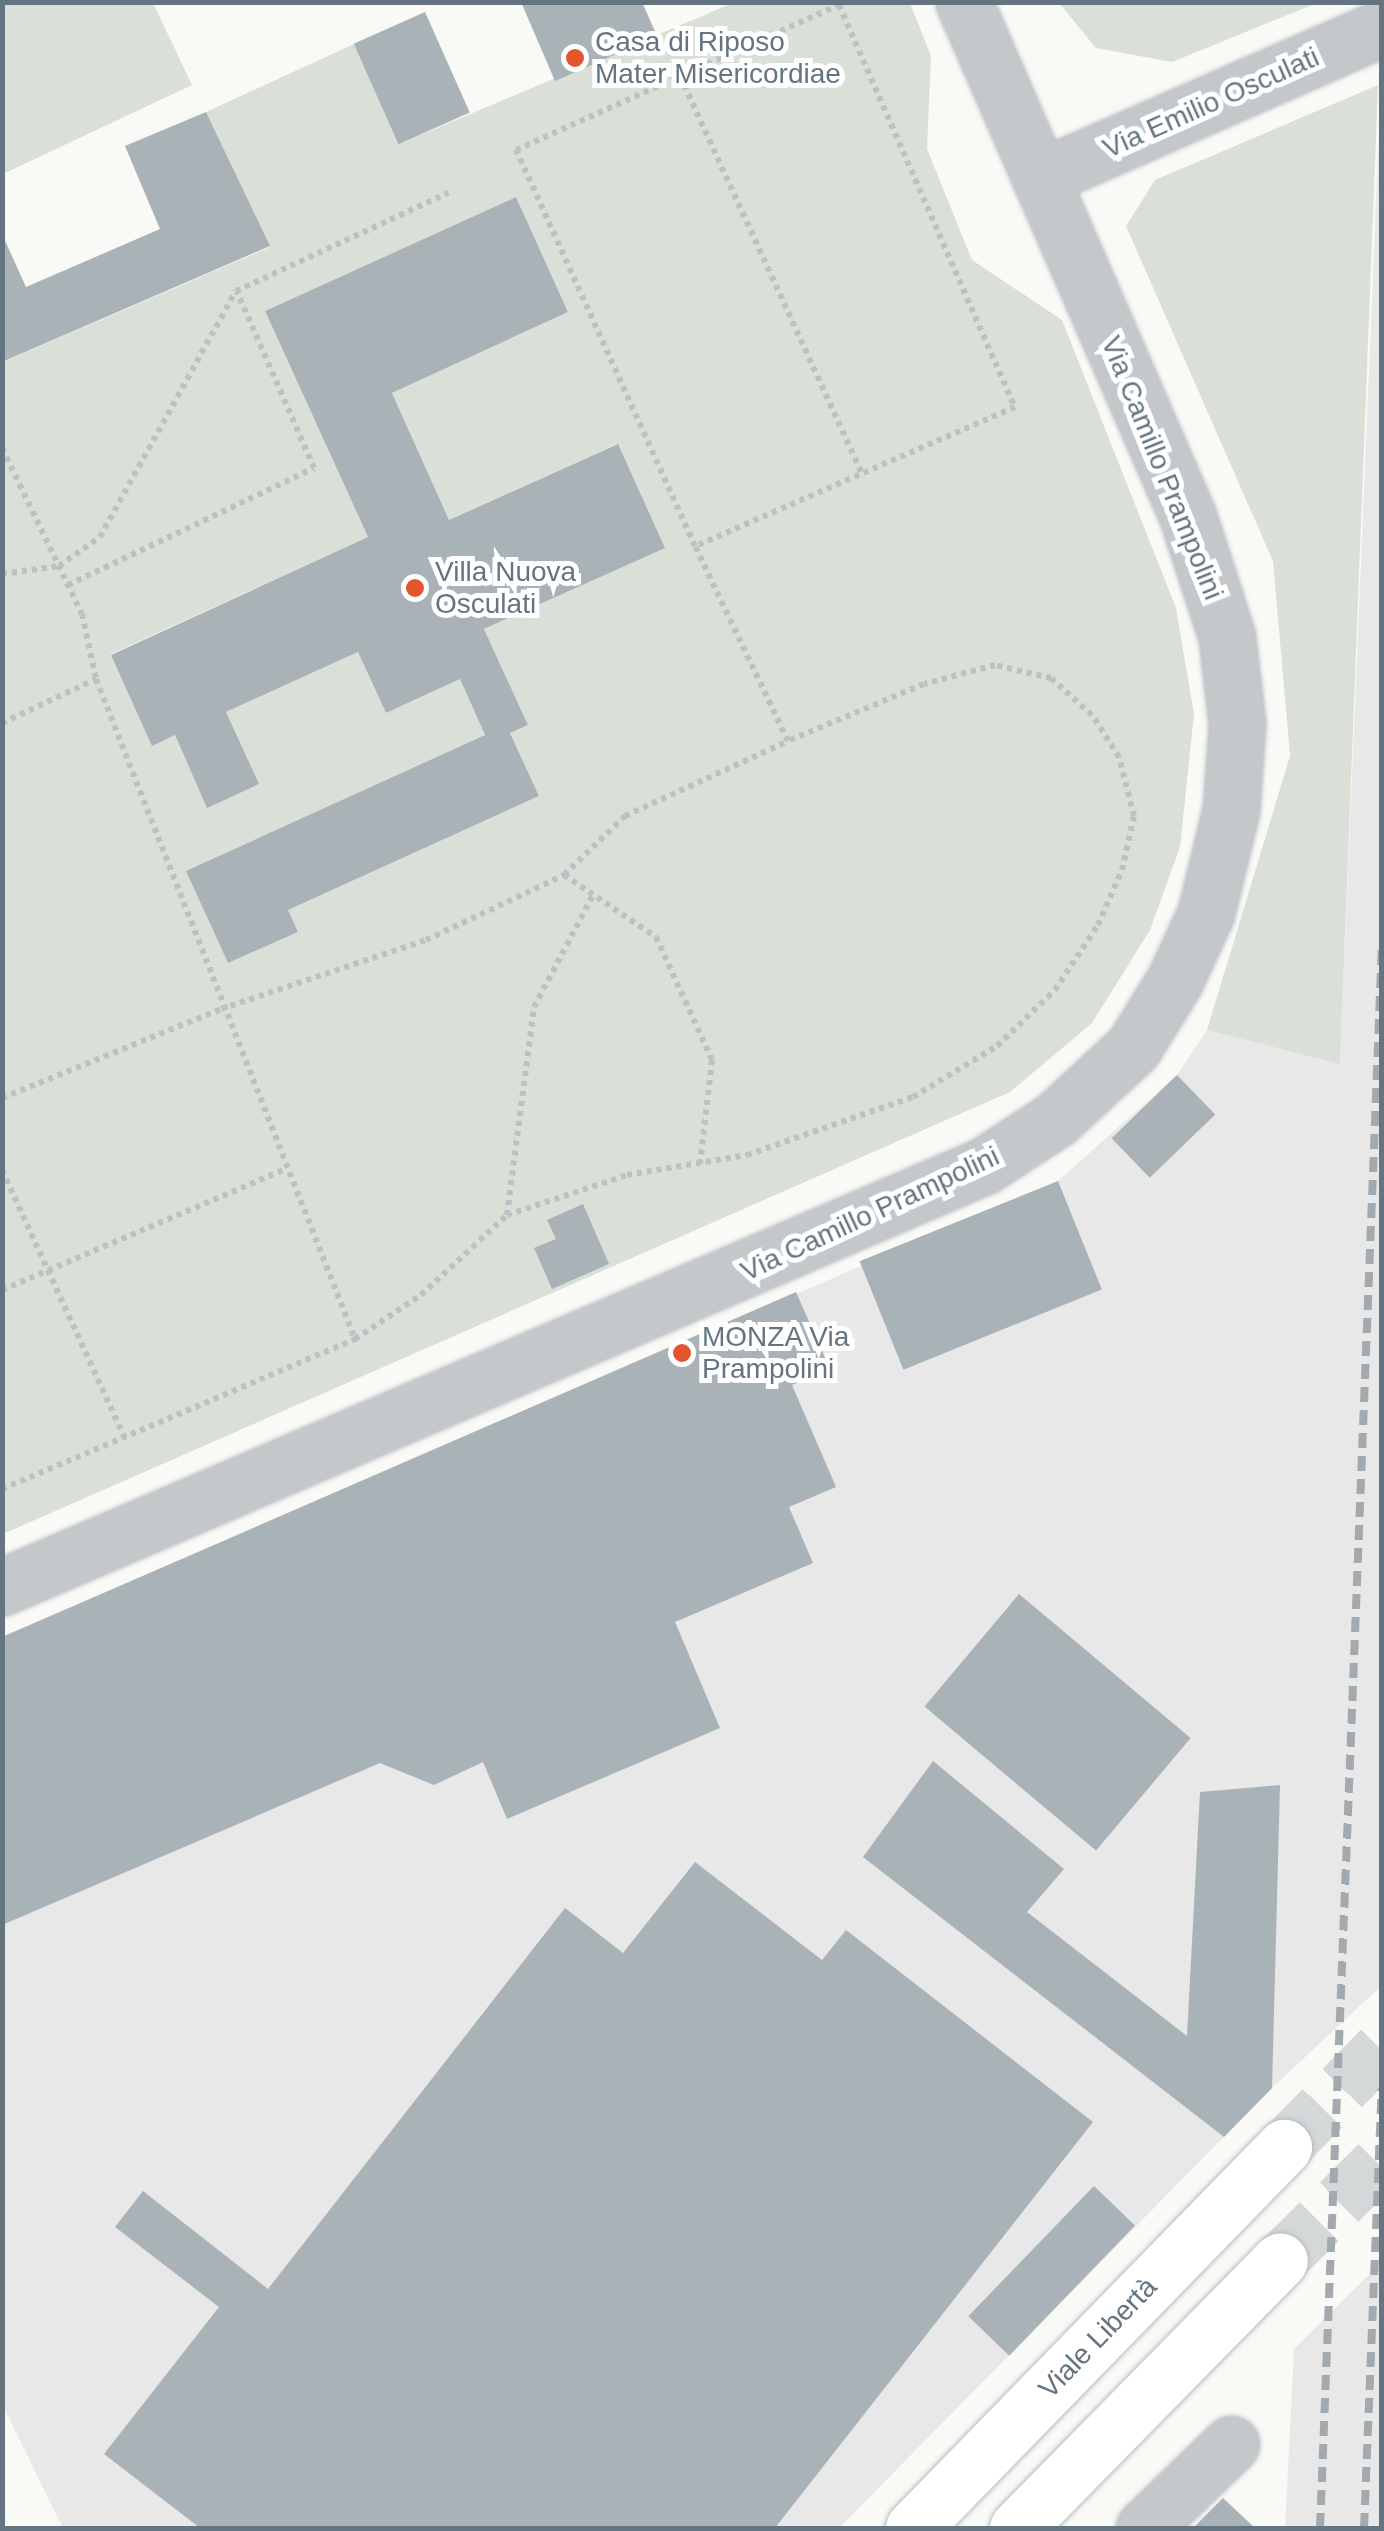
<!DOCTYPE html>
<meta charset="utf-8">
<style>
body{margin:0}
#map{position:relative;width:1384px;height:2531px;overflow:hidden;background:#f9f9f6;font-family:Arial,sans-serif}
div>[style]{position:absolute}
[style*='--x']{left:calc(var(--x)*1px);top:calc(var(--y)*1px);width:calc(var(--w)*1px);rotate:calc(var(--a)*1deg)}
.built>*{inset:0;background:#e7e8e7}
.green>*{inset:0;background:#dae0d7}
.building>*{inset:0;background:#a9b2b7;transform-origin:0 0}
.secondary-tunnel>*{height:55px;margin-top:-27.5px;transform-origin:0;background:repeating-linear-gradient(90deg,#d4d8d9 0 55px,transparent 0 83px)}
.path>*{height:6px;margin-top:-3px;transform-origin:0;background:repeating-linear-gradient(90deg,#bec1c3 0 5px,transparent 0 10px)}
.roads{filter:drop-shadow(0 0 2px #b6bcc0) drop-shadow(0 0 2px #b6bcc0)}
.minor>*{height:55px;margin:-27.5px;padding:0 27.5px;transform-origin:27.5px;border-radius:27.5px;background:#c4c8cb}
.tertiary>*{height:55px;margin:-27.5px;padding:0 27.5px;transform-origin:27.5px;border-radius:27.5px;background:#c4c8cb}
.secondary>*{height:55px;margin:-27.5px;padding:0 27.5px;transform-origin:27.5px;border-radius:27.5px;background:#fff}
.rail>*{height:8px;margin-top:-4px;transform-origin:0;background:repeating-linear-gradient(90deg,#a3aaaf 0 15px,transparent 0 23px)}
.dots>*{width:28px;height:28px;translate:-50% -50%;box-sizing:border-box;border:5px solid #fff;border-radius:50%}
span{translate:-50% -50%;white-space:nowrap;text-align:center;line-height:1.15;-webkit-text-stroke:10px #fff;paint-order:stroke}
.poi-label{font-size:28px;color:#647581}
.left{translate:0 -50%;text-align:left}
.street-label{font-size:28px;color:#647581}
.frame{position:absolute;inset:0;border:5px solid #647581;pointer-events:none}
</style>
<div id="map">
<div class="built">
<i style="clip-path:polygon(1381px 84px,1381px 1986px,1272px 2088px,839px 2528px,63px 2528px,3px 2406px,2px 1637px,1058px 1181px,1177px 1075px,1207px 1030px,1340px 1063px)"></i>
<i style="clip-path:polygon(1381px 2263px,1381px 2528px,1285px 2528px,1294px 2349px)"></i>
</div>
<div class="green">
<i style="clip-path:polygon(2px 3px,153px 3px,192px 85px,3px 174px)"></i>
<i style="clip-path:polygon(evenodd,733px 3px,910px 3px,931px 56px,927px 149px,972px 260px,1062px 320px,1176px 608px,1194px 714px,1180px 847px,1150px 930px,1092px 1023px,1010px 1092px,3px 1534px,3px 362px,270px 247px,206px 112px,354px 44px,399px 144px,733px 3px,516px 197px,568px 312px,392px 393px,449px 520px,617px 444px,664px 547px,484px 629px,528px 725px,510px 733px,539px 796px,288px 910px,298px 932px,228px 963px,187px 871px,485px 735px,460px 679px,386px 713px,358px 652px,226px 712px,258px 784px,207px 807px,175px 735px,152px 745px,111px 654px,368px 537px,265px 311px,516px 197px)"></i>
<i style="clip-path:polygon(1059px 3px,1317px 3px,1172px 62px,1096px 48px)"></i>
<i style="clip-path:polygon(1378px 85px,1340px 1064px,1207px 1030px,1290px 756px,1273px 561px,1126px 226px,1155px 180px)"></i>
</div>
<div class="building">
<i style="clip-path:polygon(521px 2px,642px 2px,657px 36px,555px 81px)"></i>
<i style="left:425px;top:12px;width:110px;height:78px;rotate:66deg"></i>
<i style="clip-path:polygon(206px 112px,270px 246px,2px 362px,2px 234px,26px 287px,160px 229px,125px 146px)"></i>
<i style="clip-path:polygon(516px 197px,568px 312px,392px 393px,449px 520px,618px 444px,665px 548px,484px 629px,528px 725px,510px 733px,539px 796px,288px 910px,298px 932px,228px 963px,186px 871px,485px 735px,460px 679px,386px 713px,358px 652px,226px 712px,259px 784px,207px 808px,175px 735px,152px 746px,111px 655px,368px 537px,265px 311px)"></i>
<i style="left:1177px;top:1075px;width:55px;height:91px;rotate:46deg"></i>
<i style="left:1058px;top:1181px;width:117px;height:214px;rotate:68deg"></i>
<i style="clip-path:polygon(583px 1204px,609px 1264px,552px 1289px,534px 1248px,556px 1239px,547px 1220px)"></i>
<i style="clip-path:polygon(796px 1292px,830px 1369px,792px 1385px,836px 1487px,789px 1507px,813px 1563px,675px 1622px,720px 1728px,507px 1819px,483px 1762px,434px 1785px,380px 1763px,2px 1925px,2px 1637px)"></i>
<i style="left:1019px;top:1594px;width:224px;height:147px;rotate:40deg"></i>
<i style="clip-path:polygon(933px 1761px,1064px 1869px,1027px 1912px,1187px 2036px,1200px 1792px,1280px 1785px,1272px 2088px,1224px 2137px,863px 1857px)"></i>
<i style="clip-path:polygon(695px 1862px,822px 1960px,846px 1930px,1093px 2122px,775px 2528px,200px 2528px,104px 2454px,219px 2307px,115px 2227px,143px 2191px,268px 2289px,565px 1908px,623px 1953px)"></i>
<i style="left:1094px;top:2186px;width:57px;height:181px;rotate:44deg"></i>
<i style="clip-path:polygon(1223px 2498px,1255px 2528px,1193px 2528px)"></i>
</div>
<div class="secondary-tunnel">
<i style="--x:1284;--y:2147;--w:140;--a:-45.6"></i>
<i style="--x:1280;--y:2260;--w:144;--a:-44.7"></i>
</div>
<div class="path">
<i style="--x:680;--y:76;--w:438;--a:65.4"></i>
<i style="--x:2;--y:448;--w:184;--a:64.3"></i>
<i style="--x:82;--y:614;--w:66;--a:77.8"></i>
<i style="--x:96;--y:679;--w:709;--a:68.57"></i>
<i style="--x:355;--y:1339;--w:79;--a:-33.7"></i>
<i style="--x:421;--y:1295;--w:117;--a:-42.9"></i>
<i style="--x:507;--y:1215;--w:126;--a:-18.4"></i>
<i style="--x:627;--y:1175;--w:122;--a:-9.5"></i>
<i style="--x:747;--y:1155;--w:176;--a:-19.3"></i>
<i style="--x:913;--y:1097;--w:98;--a:-31.3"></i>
<i style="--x:997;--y:1046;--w:81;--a:-44"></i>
<i style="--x:1055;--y:990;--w:78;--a:-56.5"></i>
<i style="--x:1098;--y:925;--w:60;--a:-66.4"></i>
<i style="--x:1122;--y:870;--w:55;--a:-77.5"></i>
<i style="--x:1134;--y:816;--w:61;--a:-104.3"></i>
<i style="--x:1119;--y:757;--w:50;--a:-122.7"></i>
<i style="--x:1092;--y:715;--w:55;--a:-137.9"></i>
<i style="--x:1051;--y:678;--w:57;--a:-166.9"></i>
<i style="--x:995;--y:665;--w:73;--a:165"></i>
<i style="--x:924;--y:684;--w:147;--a:157.3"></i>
<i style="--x:788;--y:741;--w:216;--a:-115.5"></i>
<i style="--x:695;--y:546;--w:435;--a:-114.3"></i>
<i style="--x:516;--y:150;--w:354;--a:-24.2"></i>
<i style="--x:839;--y:5;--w:439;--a:66.4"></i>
<i style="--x:1015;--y:407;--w:349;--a:156.5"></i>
<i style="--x:2;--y:574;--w:58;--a:-8"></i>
<i style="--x:59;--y:566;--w:50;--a:-35.3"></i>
<i style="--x:100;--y:537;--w:281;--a:-61.1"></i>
<i style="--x:236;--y:291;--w:234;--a:-24.8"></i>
<i style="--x:68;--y:585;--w:272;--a:-25.4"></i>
<i style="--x:314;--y:468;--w:192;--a:-113.6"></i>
<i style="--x:2;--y:723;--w:104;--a:-25.1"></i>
<i style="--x:564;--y:875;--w:111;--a:34"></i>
<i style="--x:656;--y:937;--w:135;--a:65.5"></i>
<i style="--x:712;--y:1060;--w:104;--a:96.6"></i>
<i style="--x:2;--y:1098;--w:236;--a:-22.1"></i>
<i style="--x:221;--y:1009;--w:216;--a:-18.6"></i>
<i style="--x:426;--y:940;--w:153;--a:-25.2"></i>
<i style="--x:564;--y:875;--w:85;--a:-44"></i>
<i style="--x:625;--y:816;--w:179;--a:-24.7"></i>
<i style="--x:2;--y:1170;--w:294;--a:65.4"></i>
<i style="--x:507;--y:1215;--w:210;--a:-82.6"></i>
<i style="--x:534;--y:1007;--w:129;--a:-62.2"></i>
<i style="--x:2;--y:1290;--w:309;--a:-23.1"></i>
<i style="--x:2;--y:1489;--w:384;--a:-23"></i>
</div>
<div class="roads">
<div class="minor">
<i style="--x:1040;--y:178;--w:373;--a:-23.7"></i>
<i style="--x:1144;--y:2528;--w:121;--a:-44"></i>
</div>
<div class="tertiary">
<i style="--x:2;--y:1587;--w:1068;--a:-23.21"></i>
<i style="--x:984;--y:1166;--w:86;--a:-33.1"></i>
<i style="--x:1056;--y:1119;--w:105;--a:-42.7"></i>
<i style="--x:1133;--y:1048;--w:80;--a:-58.3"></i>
<i style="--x:1175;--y:980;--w:74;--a:-65.2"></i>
<i style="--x:1206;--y:913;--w:106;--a:-76.4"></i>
<i style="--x:1231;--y:810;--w:86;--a:-86"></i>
<i style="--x:1237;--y:724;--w:88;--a:-96.6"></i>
<i style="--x:1227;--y:637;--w:126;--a:-108"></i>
<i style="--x:1188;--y:517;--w:562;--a:-113.51"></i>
</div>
<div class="secondary">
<i style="--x:913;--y:2528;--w:532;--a:-45.76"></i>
<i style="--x:1017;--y:2528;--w:375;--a:-45.5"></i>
</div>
</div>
<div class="rail">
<i style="--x:1320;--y:2528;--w:1586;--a:-87.76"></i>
<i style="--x:1364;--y:2528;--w:440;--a:-87.7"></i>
</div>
<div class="dots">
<i style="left:575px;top:58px;background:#e2552d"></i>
<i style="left:415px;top:588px;background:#e2552d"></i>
<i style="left:682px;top:1353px;background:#e2552d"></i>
</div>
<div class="poi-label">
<span class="left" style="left:595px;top:58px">Casa di Riposo<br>Mater Misericordiae</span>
<span class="left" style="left:435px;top:588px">Villa Nuova<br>Osculati</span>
<span class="left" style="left:702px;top:1353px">MONZA Via<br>Prampolini</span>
</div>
<div class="street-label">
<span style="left:1211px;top:103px;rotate:-24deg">Via Emilio Osculati</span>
<span style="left:1162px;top:468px;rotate:68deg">Via Camillo Prampolini</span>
<span style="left:870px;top:1214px;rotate:-25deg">Via Camillo Prampolini</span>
<span style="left:1098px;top:2338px;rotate:-46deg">Viale Libertà</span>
</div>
<div class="frame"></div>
</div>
